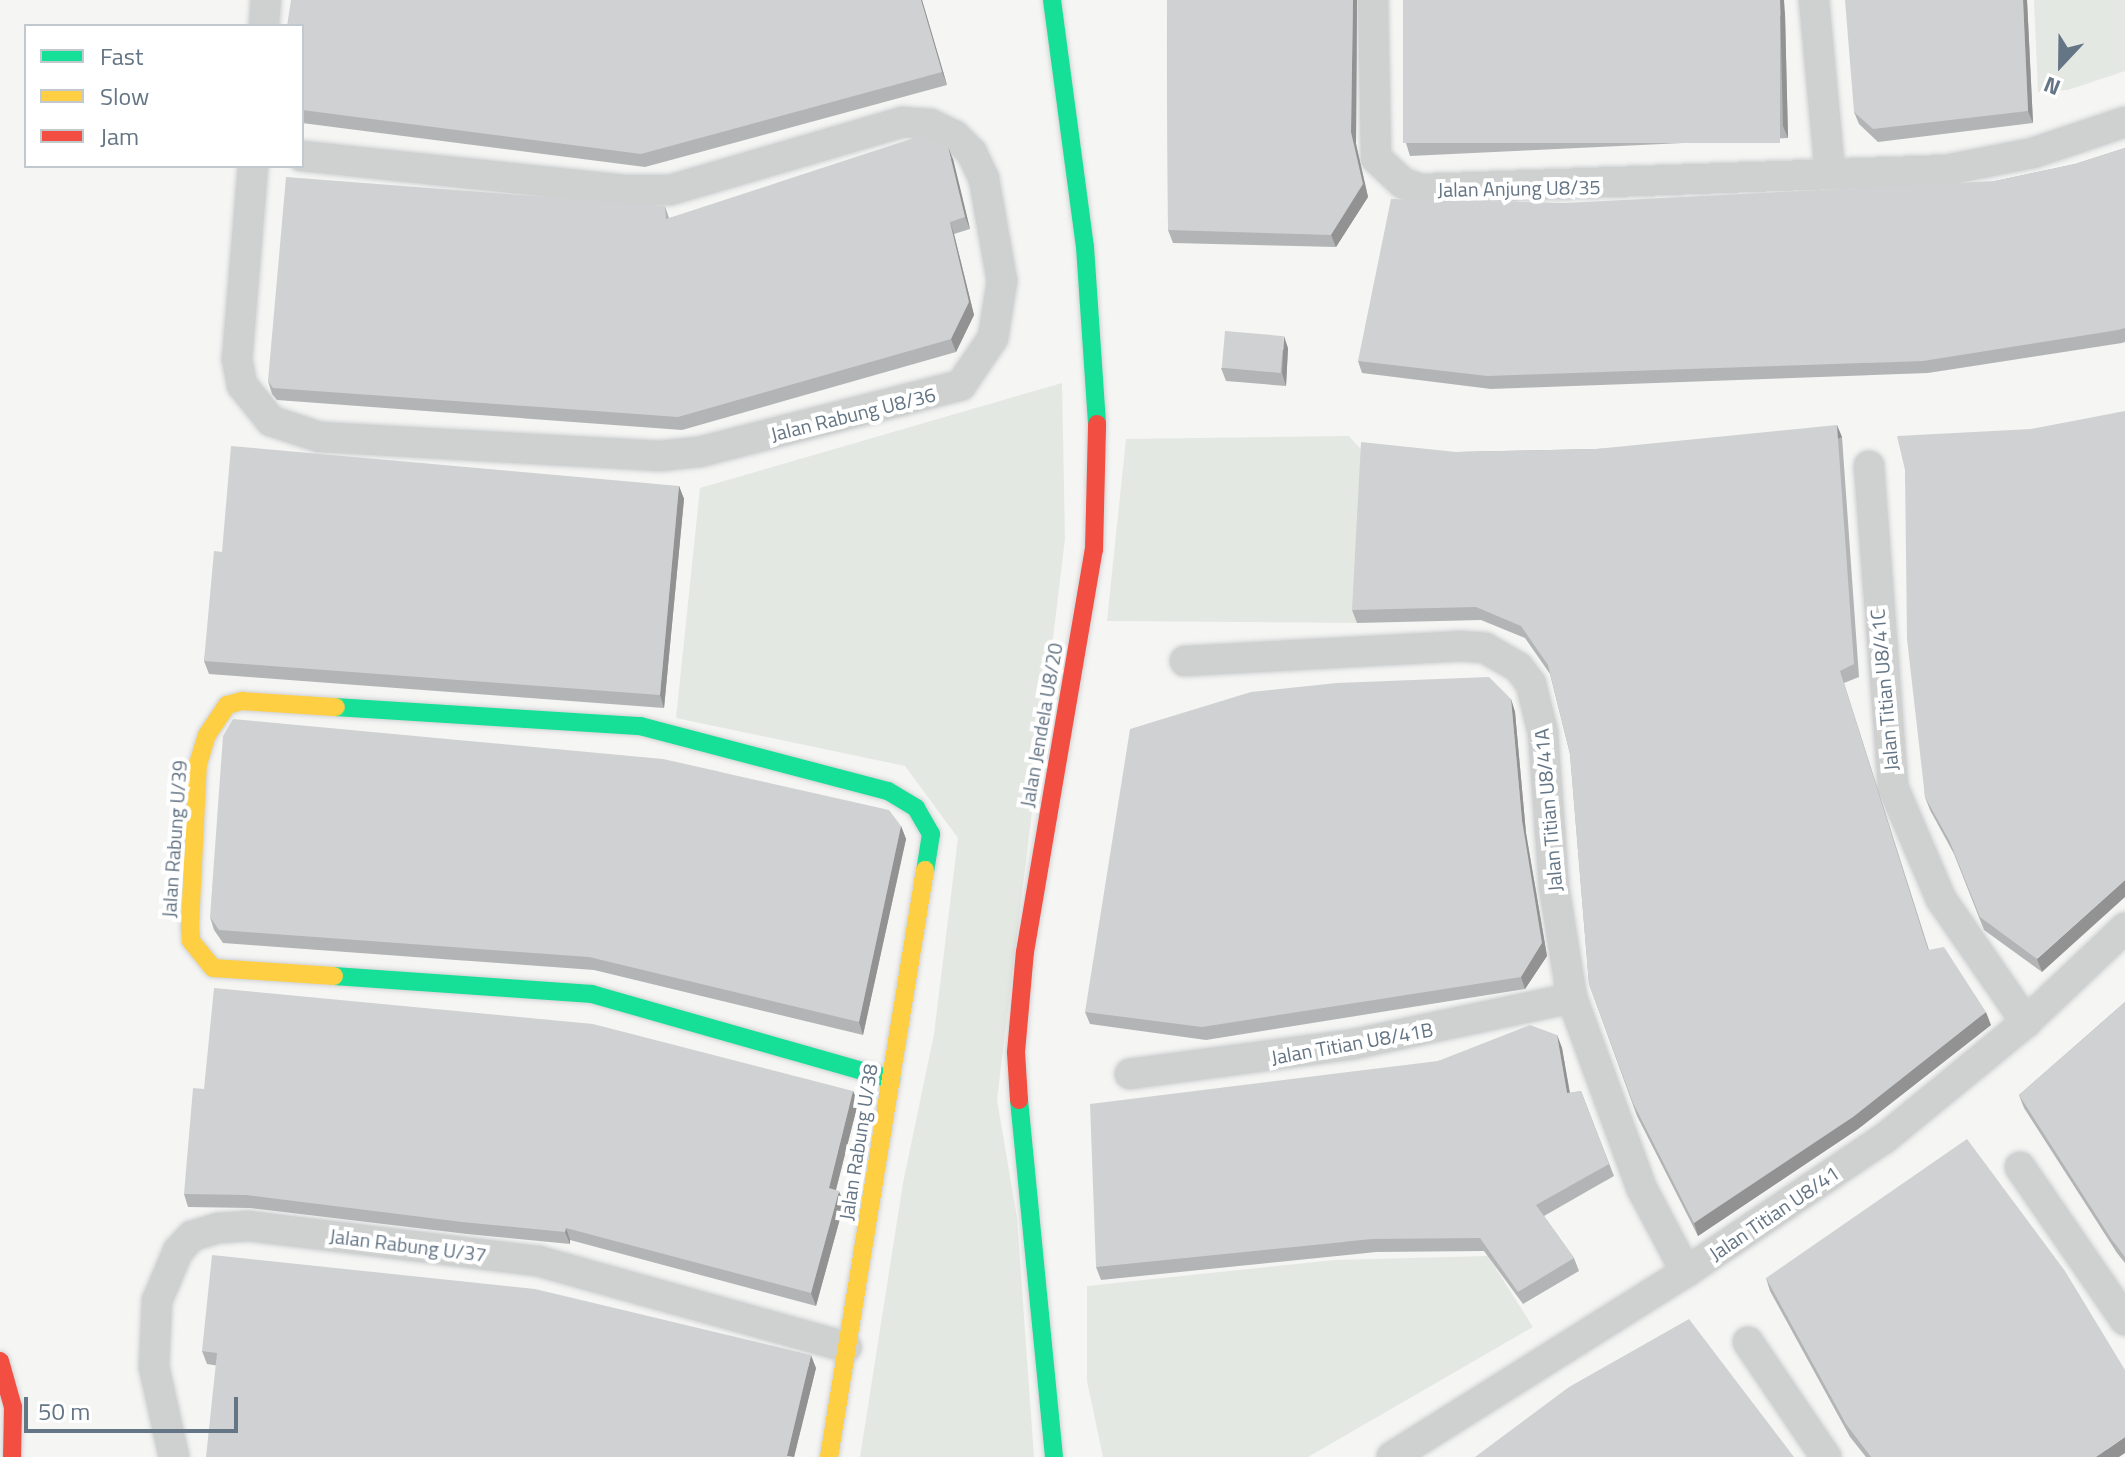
<!DOCTYPE html>
<style>
body{margin:0}
#map{position:relative;width:2125px;height:1457px;overflow:hidden;background:#f5f5f4;font-family:"Titillium Web",sans-serif}
div>[style]{position:absolute}
[style*='--x']{left:calc(var(--x)*1px);top:calc(var(--y)*1px);width:calc(var(--w)*1px);rotate:calc(var(--a)*1deg)}
.green>*{inset:0;background:#e4e8e2}
.roads{filter:drop-shadow(0 0 2px #d0d2d3) drop-shadow(0 0 2px #d0d2d3)}
.street>*{height:30px;margin:-15px;padding:0 15px;transform-origin:15px;border-radius:15px;background:#cfd0d0}
.fast>*{height:18px;margin:-9px;padding:0 9px;transform-origin:9px;border-radius:9px;background:#16e098}
.slow>*{height:18px;margin:-9px;padding:0 9px;transform-origin:9px;border-radius:9px;background:#ffcf43}
.jam>*{height:18px;margin:-9px;padding:0 9px;transform-origin:9px;border-radius:9px;background:#f24e42}
.wall>*{inset:0;background:#b3b4b5}
.shaded-wall>*{inset:0;background:#929293;transform-origin:0 0}
.building>*{inset:0;background:#d0d1d2;transform-origin:0 0}
span{translate:-50% -50%;white-space:nowrap;text-align:center;line-height:1.15;-webkit-text-stroke:8px #fff;paint-order:stroke}
.street-label{font-size:20px;color:#647585}
.legend{position:absolute;left:24px;top:24px;width:280px;height:144px;box-sizing:border-box;background:#fff;border:2px solid #c1c8ce;margin:0;padding:10px 14px;list-style:none;font-size:24px;color:#647585}
.legend li{display:flex;align-items:center;gap:16px;height:40px}
.legend b{width:40px;border:2px solid #c1c8ce}
.north{position:absolute;left:2021px;top:24px;width:80px;height:80px;-webkit-text-stroke:6px #fff;paint-order:stroke;rotate:202deg;font-size:22px;font-weight:700;line-height:32px;text-align:center;color:#647585}
.north::after{content:'';display:block;margin:auto;width:28px;height:36px;background:#647585;clip-path:polygon(50% 0,100% 100%,50% 72%,0 100%)}
.scale{position:absolute;left:24px;top:1397px;width:214px;height:36px;box-sizing:border-box;border:4px solid #647585;border-top:0;padding-left:10px;font-size:24px;line-height:28px;white-space:nowrap;color:#647585;-webkit-text-stroke:6px #fff;paint-order:stroke}
</style>
<div id="map">
<div class="green">
<i style="clip-path:polygon(2034px 0,2125px 0,2125px 71px,2068px 90px,2038px 92px)"></i>
<i style="clip-path:polygon(1062px 383px,1065px 539px,997px 1100px,1017px 1218px,1034px 1457px,860px 1457px,903px 1183px,934px 1034px,958px 838px,905px 766px,676px 718px,700px 488px)"></i>
<i style="clip-path:polygon(1349px 436px,1366px 455px,1357px 623px,1107px 621px,1126px 439px)"></i>
<i style="clip-path:polygon(1488px 1256px,1533px 1327px,1308px 1457px,1103px 1457px,1087px 1381px,1087px 1286px,1334px 1260px)"></i>
</div>
<div class="roads">
<div class="street">
<i style="--x:1373;--y:0;--w:158;--a:88.9"></i>
<i style="--x:1376;--y:158;--w:37;--a:43"></i>
<i style="--x:1403;--y:183;--w:18;--a:19"></i>
<i style="--x:1420;--y:189;--w:526;--a:-2.07"></i>
<i style="--x:1946;--y:170;--w:89;--a:-11.1"></i>
<i style="--x:2033;--y:153;--w:97;--a:-18.6"></i>
<i style="--x:1814;--y:0;--w:175;--a:84.7"></i>
<i style="--x:264;--y:26;--w:26;--a:-86"></i>
<i style="--x:253;--y:166;--w:194;--a:94.7"></i>
<i style="--x:237;--y:359;--w:26;--a:79"></i>
<i style="--x:242;--y:385;--w:46;--a:51.1"></i>
<i style="--x:271;--y:421;--w:51;--a:18.4"></i>
<i style="--x:319;--y:437;--w:342;--a:3.2"></i>
<i style="--x:660;--y:456;--w:39;--a:-6"></i>
<i style="--x:699;--y:452;--w:270;--a:-14.3"></i>
<i style="--x:961;--y:385;--w:57;--a:-55.8"></i>
<i style="--x:993;--y:338;--w:58;--a:-81"></i>
<i style="--x:1002;--y:281;--w:104;--a:-100"></i>
<i style="--x:984;--y:179;--w:29;--a:-115"></i>
<i style="--x:972;--y:153;--w:24;--a:-135"></i>
<i style="--x:955;--y:136;--w:28;--a:-154"></i>
<i style="--x:930;--y:124;--w:27;--a:-176"></i>
<i style="--x:903;--y:122;--w:243;--a:163.7"></i>
<i style="--x:670;--y:190;--w:44;--a:180"></i>
<i style="--x:626;--y:190;--w:326;--a:-174"></i>
<i style="--x:1869;--y:466;--w:322;--a:85.7"></i>
<i style="--x:1893;--y:787;--w:122;--a:66.8"></i>
<i style="--x:1941;--y:899;--w:150;--a:55.4"></i>
<i style="--x:1185;--y:661;--w:274;--a:-3.1"></i>
<i style="--x:1459;--y:646;--w:26;--a:4"></i>
<i style="--x:1485;--y:648;--w:39;--a:30"></i>
<i style="--x:1519;--y:668;--w:20;--a:53"></i>
<i style="--x:1531;--y:684;--w:50;--a:76.2"></i>
<i style="--x:1543;--y:733;--w:154;--a:85.9"></i>
<i style="--x:1554;--y:887;--w:112;--a:80.8"></i>
<i style="--x:1572;--y:998;--w:203;--a:69.9"></i>
<i style="--x:1642;--y:1189;--w:94;--a:62.1"></i>
<i style="--x:1130;--y:1074;--w:226;--a:-7.6"></i>
<i style="--x:1354;--y:1044;--w:223;--a:-11.9"></i>
<i style="--x:2020;--y:1167;--w:186;--a:55.5"></i>
<i style="--x:1748;--y:1342;--w:139;--a:55.9"></i>
<i style="--x:174;--y:1457;--w:92;--a:-102.5"></i>
<i style="--x:154;--y:1367;--w:66;--a:-87.4"></i>
<i style="--x:157;--y:1301;--w:54;--a:-67.2"></i>
<i style="--x:178;--y:1251;--w:21;--a:-47"></i>
<i style="--x:192;--y:1236;--w:28;--a:-17"></i>
<i style="--x:219;--y:1228;--w:29;--a:-4"></i>
<i style="--x:248;--y:1226;--w:292;--a:6.9"></i>
<i style="--x:538;--y:1261;--w:320;--a:15.6"></i>
<i style="--x:1392;--y:1457;--w:347;--a:-32.2"></i>
<i style="--x:1686;--y:1272;--w:240;--a:-34"></i>
<i style="--x:1885;--y:1138;--w:183;--a:-39.4"></i>
<i style="--x:2026;--y:1022;--w:137;--a:-43.5"></i>
</div>
<div class="fast">
<i style="--x:1052;--y:0;--w:249;--a:82.4"></i>
<i style="--x:1085;--y:247;--w:177;--a:86.1"></i>
<i style="--x:336;--y:707;--w:305;--a:3.6"></i>
<i style="--x:640;--y:726;--w:256;--a:14.7"></i>
<i style="--x:888;--y:791;--w:33;--a:31"></i>
<i style="--x:916;--y:808;--w:30;--a:60"></i>
<i style="--x:931;--y:834;--w:36;--a:99"></i>
<i style="--x:334;--y:976;--w:259;--a:4"></i>
<i style="--x:592;--y:994;--w:311;--a:15.9"></i>
<i style="--x:1019;--y:1100;--w:359;--a:84.4"></i>
</div>
<div class="slow">
<i style="--x:334;--y:976;--w:121;--a:-176.2"></i>
<i style="--x:213;--y:968;--w:35;--a:-129"></i>
<i style="--x:191;--y:941;--w:16;--a:-94"></i>
<i style="--x:190;--y:925;--w:161;--a:-87.2"></i>
<i style="--x:198;--y:764;--w:30;--a:-73"></i>
<i style="--x:207;--y:735;--w:36;--a:-56"></i>
<i style="--x:227;--y:705;--w:16;--a:-15"></i>
<i style="--x:242;--y:701;--w:94;--a:3.7"></i>
<i style="--x:829;--y:1457;--w:595;--a:-80.71"></i>
</div>
<div class="jam">
<i style="--x:1019;--y:1100;--w:48;--a:-93.6"></i>
<i style="--x:1016;--y:1052;--w:100;--a:-84.9"></i>
<i style="--x:1025;--y:952;--w:408;--a:-80.3"></i>
<i style="--x:1094;--y:550;--w:126;--a:-88.6"></i>
<i style="--x:0;--y:1361;--w:48;--a:74.2"></i>
<i style="--x:13;--y:1407;--w:50;--a:91.1"></i>
</div>
</div>
<div class="wall">
<i style="clip-path:polygon(922px 0,947px 85px,645px 167px,302px 123px,302px 26px)"></i>
<i style="clip-path:polygon(1167px 0,1357px 0,1356px 144px,1368px 197px,1336px 247px,1173px 243px,1168px 230px)"></i>
<i style="clip-path:polygon(2027px 0,2033px 123px,1878px 142px,1859px 124px,1854px 112px)"></i>
<i style="clip-path:polygon(1785px 14px,1788px 138px,1410px 156px,1406px 143px)"></i>
<i style="clip-path:polygon(2125px 148px,2125px 342px,2122px 343px,1928px 373px,1491px 389px,1362px 373px,1358px 361px,1995px 181px,2075px 164px)"></i>
<i style="clip-path:polygon(953px 159px,970px 229px,954px 234px,974px 315px,956px 352px,682px 430px,277px 400px,272px 394px,268px 381px,665px 206px,669px 218px)"></i>
<i style="clip-path:polygon(1288px 348px,1286px 386px,1226px 381px,1221px 368px)"></i>
<i style="clip-path:polygon(1842px 437px,1859px 677px,1844px 683px,1929px 950px,1991px 1025px,1858px 1129px,1698px 1236px,1637px 1116px,1589px 984px,1570px 754px,1550px 674px,1525px 638px,1481px 620px,1357px 623px,1352px 610px,1456px 452px,1596px 449px)"></i>
<i style="clip-path:polygon(1905px 470px,2042px 972px,1984px 930px,1954px 854px,1930px 810px,1925px 797px)"></i>
<i style="clip-path:polygon(679px 486px,684px 499px,664px 708px,209px 674px,204px 661px,222px 552px)"></i>
<i style="clip-path:polygon(1511px 699px,1515px 712px,1526px 833px,1547px 956px,1525px 989px,1206px 1040px,1090px 1024px,1085px 1012px)"></i>
<i style="clip-path:polygon(901px 826px,906px 839px,863px 1035px,594px 970px,223px 943px,214px 930px,210px 917px)"></i>
<i style="clip-path:polygon(2125px 1002px,2125px 1263px,2117px 1253px,2024px 1108px,2019px 1095px)"></i>
<i style="clip-path:polygon(1557px 1035px,1562px 1048px,1570px 1093px,1581px 1091px,1614px 1176px,1544px 1216px,1574px 1258px,1579px 1271px,1523px 1304px,1484px 1251px,1376px 1252px,1101px 1280px,1096px 1267px,1438px 1061px)"></i>
<i style="clip-path:polygon(853px 1091px,858px 1103px,836px 1190px,844px 1204px,816px 1306px,570px 1240px,570px 1244px,467px 1234px,250px 1208px,188px 1207px,184px 1194px)"></i>
<i style="clip-path:polygon(1766px 1278px,2119px 1457px,1866px 1457px,1850px 1437px,1770px 1291px)"></i>
<i style="clip-path:polygon(202px 1351px,816px 1368px,794px 1457px,207px 1364px)"></i>
</div>
<div class="shaded-wall">
<i style="clip-path:polygon(921px 0,922px 0,947px 85px,942px 72px)"></i>
<i style="clip-path:polygon(1353px 0,1357px 0,1356px 144px,1368px 197px,1336px 247px,1331px 235px,1351px 132px)"></i>
<i style="clip-path:polygon(1780px 0,1784px 0,1785px 14px,1788px 138px,1783px 126px)"></i>
<i style="clip-path:polygon(2023px 0,2027px 0,2033px 123px,2028px 111px)"></i>
<i style="clip-path:polygon(948px 147px,953px 159px,970px 229px,965px 217px)"></i>
<i style="clip-path:polygon(950px 222px,954px 234px,974px 315px,956px 352px,951px 339px)"></i>
<i style="clip-path:polygon(1284px 336px,1288px 348px,1286px 386px,1282px 373px)"></i>
<i style="left:1837px;top:425px;width:13px;height:240px;rotate:67deg"></i>
<i style="clip-path:polygon(679px 486px,684px 499px,664px 708px,660px 695px)"></i>
<i style="clip-path:polygon(1511px 699px,1515px 712px,1526px 833px,1547px 956px,1525px 989px,1521px 977px,1522px 820px)"></i>
<i style="clip-path:polygon(901px 826px,906px 839px,863px 1035px,859px 1022px)"></i>
<i style="clip-path:polygon(2125px 880px,2125px 897px,2042px 972px,2037px 959px)"></i>
<i style="clip-path:polygon(1986px 1012px,1991px 1025px,1858px 1129px,1698px 1236px,1694px 1223px)"></i>
<i style="clip-path:polygon(1557px 1035px,1562px 1048px,1572px 1106px,1567px 1093px)"></i>
<i style="clip-path:polygon(853px 1091px,858px 1103px,833px 1201px,829px 1188px)"></i>
<i style="clip-path:polygon(839px 1191px,844px 1204px,816px 1306px,811px 1293px)"></i>
<i style="clip-path:polygon(566px 1228px,570px 1240px,570px 1244px,565px 1232px)"></i>
<i style="clip-path:polygon(811px 1355px,816px 1368px,794px 1457px,787px 1456px)"></i>
<i style="clip-path:polygon(2125px 1437px,2125px 1453px,2119px 1457px,2096px 1457px)"></i>
</div>
<div class="building">
<i style="clip-path:polygon(291px 0,921px 0,942px 72px,641px 154px,302px 110px,302px 26px,287px 26px)"></i>
<i style="clip-path:polygon(1167px 0,1353px 0,1351px 132px,1363px 184px,1331px 235px,1168px 230px)"></i>
<i style="left:1403px;top:0;width:377px;height:143px"></i>
<i style="clip-path:polygon(1845px 0,2023px 0,2028px 111px,1873px 129px,1854px 112px)"></i>
<i style="clip-path:polygon(923px 135px,948px 147px,965px 217px,950px 222px,969px 302px,951px 339px,678px 417px,273px 388px,268px 381px,286px 177px,665px 206px,666px 219px)"></i>
<i style="clip-path:polygon(2125px 148px,2125px 328px,2118px 330px,1923px 361px,1487px 376px,1358px 361px,1391px 199px,1564px 203px,1995px 181px,2075px 164px)"></i>
<i style="left:1225px;top:331px;width:59px;height:37px;rotate:5deg"></i>
<i style="clip-path:polygon(2125px 411px,2125px 880px,2037px 959px,1980px 917px,1950px 842px,1925px 797px,1907px 639px,1905px 470px,1897px 436px,2031px 429px)"></i>
<i style="clip-path:polygon(1837px 425px,1854px 664px,1840px 671px,1928px 950px,1944px 947px,1986px 1012px,1853px 1117px,1694px 1223px,1633px 1103px,1589px 984px,1570px 754px,1548px 665px,1521px 626px,1476px 607px,1352px 610px,1361px 442px,1456px 452px,1596px 449px)"></i>
<i style="clip-path:polygon(231px 446px,679px 486px,660px 695px,204px 661px,214px 551px,222px 552px)"></i>
<i style="clip-path:polygon(1489px 677px,1511px 699px,1522px 820px,1542px 943px,1521px 977px,1202px 1027px,1085px 1012px,1130px 729px,1251px 692px,1337px 683px)"></i>
<i style="clip-path:polygon(233px 719px,663px 759px,889px 810px,901px 826px,859px 1022px,589px 957px,219px 930px,210px 917px,223px 736px)"></i>
<i style="clip-path:polygon(214px 988px,593px 1024px,853px 1091px,829px 1188px,839px 1191px,811px 1293px,566px 1228px,565px 1232px,462px 1222px,246px 1195px,184px 1194px,193px 1088px,204px 1089px)"></i>
<i style="clip-path:polygon(2125px 1002px,2125px 1257px,2112px 1240px,2019px 1095px)"></i>
<i style="clip-path:polygon(1530px 1025px,1557px 1035px,1567px 1093px,1581px 1091px,1609px 1164px,1536px 1205px,1574px 1258px,1518px 1292px,1480px 1238px,1372px 1239px,1096px 1267px,1090px 1104px,1438px 1061px)"></i>
<i style="clip-path:polygon(1967px 1139px,2065px 1271px,2125px 1370px,2125px 1437px,2096px 1457px,1871px 1457px,1846px 1424px,1766px 1278px)"></i>
<i style="clip-path:polygon(212px 1255px,535px 1289px,811px 1355px,787px 1456px,793px 1457px,206px 1457px,217px 1353px,202px 1351px)"></i>
<i style="clip-path:polygon(1689px 1319px,1794px 1457px,1475px 1457px,1569px 1387px)"></i>
</div>
<div class="street-label">
<span style="left:1519px;top:188px;rotate:-1deg">Jalan Anjung U8/35</span>
<span style="left:853px;top:414px;rotate:-14deg">Jalan Rabung U8/36</span>
<span style="left:1884px;top:690px;rotate:-95deg">Jalan Titian U8/41C</span>
<span style="left:1041px;top:725px;rotate:-80deg">Jalan Jendela U8/20</span>
<span style="left:1548px;top:810px;rotate:-95deg">Jalan Titian U8/41A</span>
<span style="left:174px;top:839px;rotate:-86deg">Jalan Rabung U/39</span>
<span style="left:1352px;top:1043px;rotate:-10deg">Jalan Titian U8/41B</span>
<span style="left:858px;top:1142px;rotate:-81deg">Jalan Rabung U/38</span>
<span style="left:1774px;top:1213px;rotate:-34deg">Jalan Titian U8/41</span>
<span style="left:408px;top:1245px;rotate:7deg">Jalan Rabung U/37</span>
</div>
<ul class="legend">
<li><b style="height:10px;background:#16e098"></b>Fast</li>
<li><b style="height:10px;background:#ffcf43"></b>Slow</li>
<li><b style="height:10px;background:#f24e42"></b>Jam</li>
</ul>
<div class="north">N</div>
<div class="scale">50 m</div>
</div>
